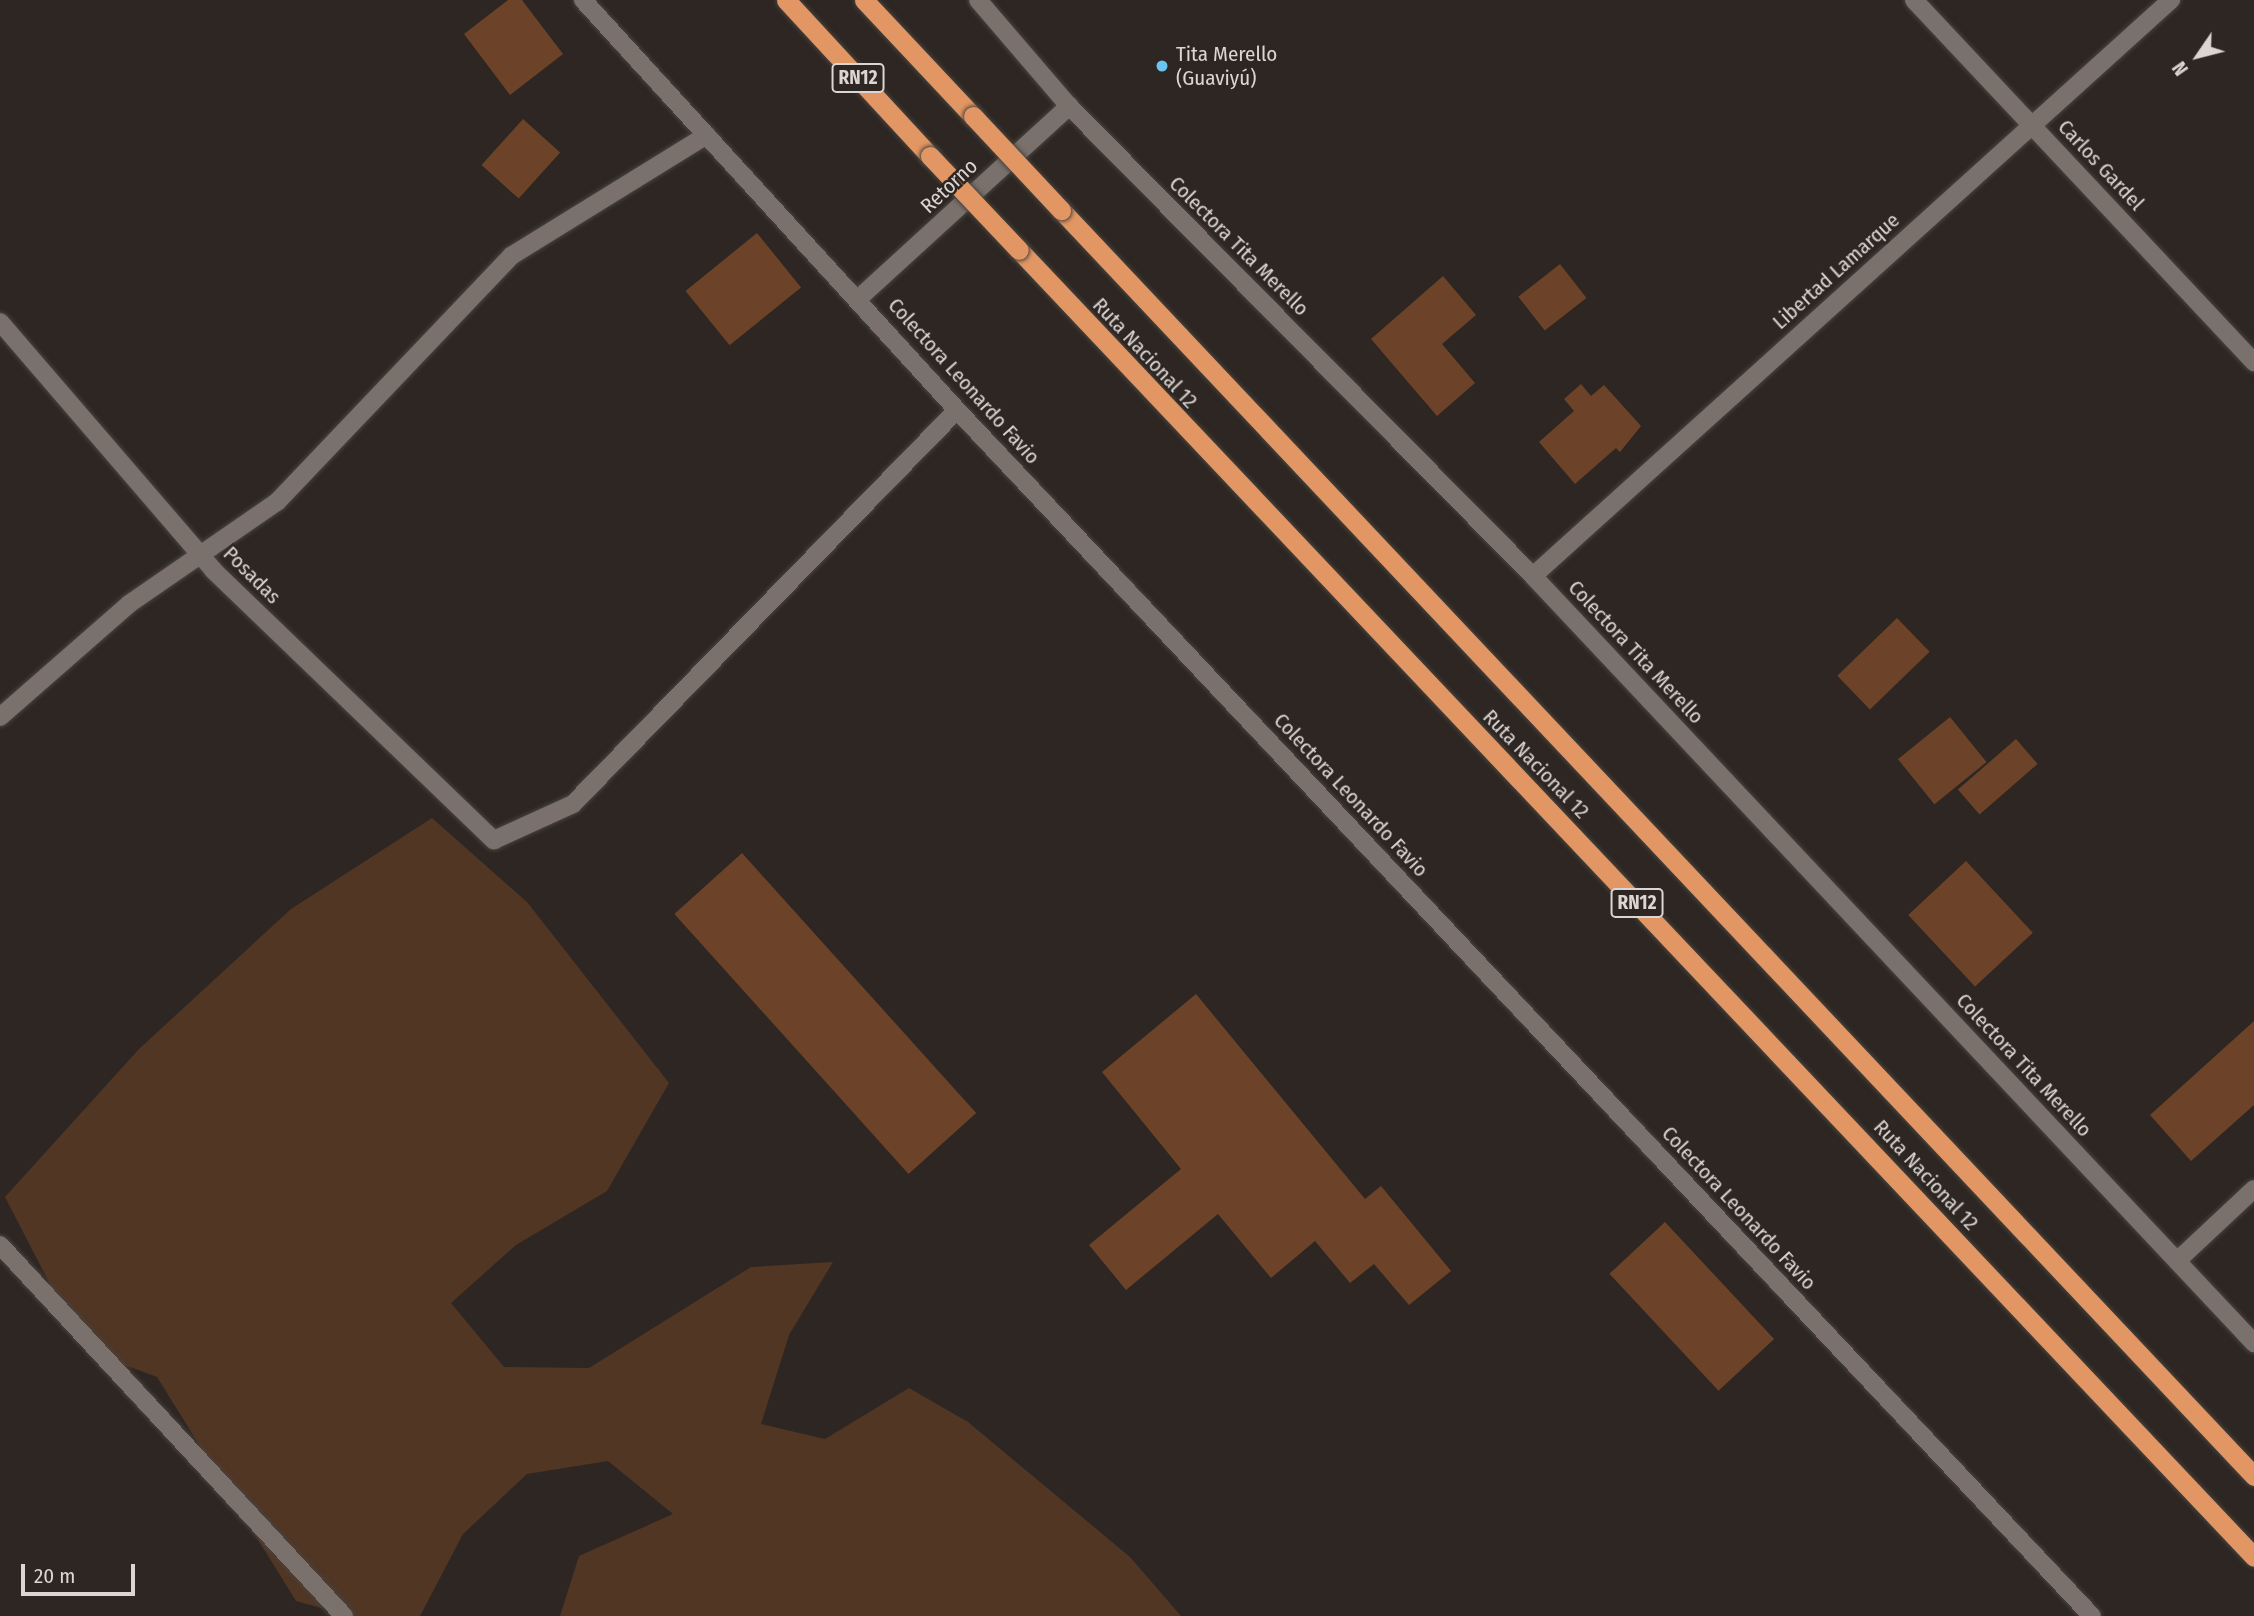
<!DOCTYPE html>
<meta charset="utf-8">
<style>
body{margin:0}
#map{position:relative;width:2254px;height:1616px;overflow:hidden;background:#2d2622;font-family:"Fira Sans Condensed",sans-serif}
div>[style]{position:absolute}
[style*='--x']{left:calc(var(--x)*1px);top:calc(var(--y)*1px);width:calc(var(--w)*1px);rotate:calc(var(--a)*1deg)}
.green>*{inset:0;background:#513624}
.building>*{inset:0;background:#6c4328;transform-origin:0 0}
.roads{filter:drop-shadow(0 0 2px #48433f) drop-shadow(0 0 2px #48433f)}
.minor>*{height:18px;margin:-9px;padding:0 9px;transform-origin:9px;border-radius:9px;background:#7a716c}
.trunk>*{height:19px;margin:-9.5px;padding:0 9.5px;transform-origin:9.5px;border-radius:9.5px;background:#e29663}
.bridges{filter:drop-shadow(0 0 2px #48433f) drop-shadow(0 0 2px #48433f)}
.trunk-bridge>*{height:19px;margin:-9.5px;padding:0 9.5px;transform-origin:9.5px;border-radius:9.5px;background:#e29663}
.dots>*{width:19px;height:19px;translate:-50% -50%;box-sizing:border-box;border:4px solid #2d2622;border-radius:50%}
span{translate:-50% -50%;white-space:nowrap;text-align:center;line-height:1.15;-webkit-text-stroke:5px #2d2622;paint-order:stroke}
.shield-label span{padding:2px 5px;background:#2d2622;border:2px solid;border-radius:5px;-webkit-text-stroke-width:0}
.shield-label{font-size:19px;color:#dbd6d3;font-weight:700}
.poi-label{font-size:21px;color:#dbd6d3}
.left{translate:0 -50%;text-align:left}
.street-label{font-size:21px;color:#dbd6d3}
.north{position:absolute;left:2163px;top:21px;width:70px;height:70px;-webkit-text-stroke:5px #2d2622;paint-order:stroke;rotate:235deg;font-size:19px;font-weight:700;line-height:28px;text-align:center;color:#dbd6d3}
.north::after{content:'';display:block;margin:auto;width:24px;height:32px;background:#dbd6d3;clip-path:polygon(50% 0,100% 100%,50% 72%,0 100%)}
.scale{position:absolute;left:21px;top:1564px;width:114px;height:32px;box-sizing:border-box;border:4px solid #dbd6d3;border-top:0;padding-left:9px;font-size:21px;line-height:24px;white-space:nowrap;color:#dbd6d3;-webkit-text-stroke:5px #2d2622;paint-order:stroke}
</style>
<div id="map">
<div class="green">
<i style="clip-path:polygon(432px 818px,527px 902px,669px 1083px,607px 1191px,516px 1245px,451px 1303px,504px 1367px,589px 1368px,751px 1267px,833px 1262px,789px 1335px,761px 1424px,825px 1439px,909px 1388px,968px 1422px,1130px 1557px,1181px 1616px,560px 1616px,579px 1556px,673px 1514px,608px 1461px,527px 1474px,463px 1534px,420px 1616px,350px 1616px,296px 1601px,157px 1377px,84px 1350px,5px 1197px,139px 1049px,291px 909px)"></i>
</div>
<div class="building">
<i style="clip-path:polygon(508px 0,522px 0,563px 54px,510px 95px,464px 34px)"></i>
<i style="left:523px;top:119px;width:50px;height:62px;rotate:42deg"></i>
<i style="left:757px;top:233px;width:70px;height:92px;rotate:51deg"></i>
<i style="left:1560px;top:264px;width:43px;height:53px;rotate:52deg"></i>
<i style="clip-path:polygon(1443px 276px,1476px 315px,1442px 344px,1475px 383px,1437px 416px,1371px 339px)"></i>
<i style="clip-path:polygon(1581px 384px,1591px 396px,1604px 385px,1641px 426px,1620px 452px,1616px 448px,1575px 484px,1539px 442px,1574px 411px,1564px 399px)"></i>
<i style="left:1897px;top:618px;width:47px;height:83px;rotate:46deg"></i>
<i style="left:1950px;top:717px;width:58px;height:67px;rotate:51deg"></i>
<i style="left:2016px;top:739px;width:33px;height:77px;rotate:49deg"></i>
<i style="left:742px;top:853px;width:350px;height:91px;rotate:48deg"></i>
<i style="left:1966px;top:861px;width:98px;height:79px;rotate:47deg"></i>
<i style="clip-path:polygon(1196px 994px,1365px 1199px,1381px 1186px,1451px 1271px,1409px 1305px,1374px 1264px,1350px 1283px,1315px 1241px,1271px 1278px,1218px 1214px,1126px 1290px,1089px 1245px,1181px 1169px,1102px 1072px)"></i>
<i style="clip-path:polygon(2254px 1021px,2254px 1105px,2191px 1161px,2150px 1115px)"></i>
<i style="left:1665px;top:1222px;width:160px;height:76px;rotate:47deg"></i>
</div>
<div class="roads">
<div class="minor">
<i style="--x:583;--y:0;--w:555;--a:47.63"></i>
<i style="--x:957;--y:410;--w:1656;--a:46.74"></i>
<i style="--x:978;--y:0;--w:140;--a:49.4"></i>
<i style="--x:1069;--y:106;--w:660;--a:45.37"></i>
<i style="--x:1533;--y:576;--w:1053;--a:46.77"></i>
<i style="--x:1914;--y:0;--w:497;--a:46.8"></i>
<i style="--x:859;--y:298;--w:285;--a:-42.4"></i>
<i style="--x:0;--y:322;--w:327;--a:49.3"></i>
<i style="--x:213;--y:570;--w:390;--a:43.9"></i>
<i style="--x:494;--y:840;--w:87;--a:-24.5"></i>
<i style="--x:573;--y:804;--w:550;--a:-45.74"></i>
<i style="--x:1533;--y:576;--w:860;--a:-42.08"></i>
<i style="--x:0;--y:717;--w:171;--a:-41.2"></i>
<i style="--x:129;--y:604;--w:180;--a:-34.6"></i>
<i style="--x:277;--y:502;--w:340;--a:-46.4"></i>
<i style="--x:511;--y:256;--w:230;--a:-31.7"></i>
<i style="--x:0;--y:1245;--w:506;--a:47.16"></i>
<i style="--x:2177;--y:1261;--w:105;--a:-43.1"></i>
</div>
<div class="trunk">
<i style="--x:786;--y:0;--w:212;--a:47.3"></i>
<i style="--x:864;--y:0;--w:159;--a:46.8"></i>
<i style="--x:1061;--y:210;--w:1740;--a:46.7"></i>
<i style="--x:1019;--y:250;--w:1798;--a:46.62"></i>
</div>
</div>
<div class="bridges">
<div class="trunk-bridge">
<i style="--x:973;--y:116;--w:129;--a:46.9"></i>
<i style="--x:930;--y:156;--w:129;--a:46.6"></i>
</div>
</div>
<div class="dots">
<i style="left:1162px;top:66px;background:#6ac3f1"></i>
</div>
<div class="shield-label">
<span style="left:858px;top:78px">RN12</span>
<span style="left:1637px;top:903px">RN12</span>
</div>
<div class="poi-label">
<span class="left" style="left:1176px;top:66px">Tita Merello<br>(Guaviyú)</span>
</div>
<div class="street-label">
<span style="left:2101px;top:165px;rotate:47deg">Carlos Gardel</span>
<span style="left:949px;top:186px;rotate:-43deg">Retorno</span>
<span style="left:1239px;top:246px;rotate:45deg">Colectora Tita Merello</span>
<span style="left:1836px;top:271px;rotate:-42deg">Libertad Lamarque</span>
<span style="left:1145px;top:353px;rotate:47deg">Ruta Nacional 12</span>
<span style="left:964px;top:381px;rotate:48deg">Colectora Leonardo Favio</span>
<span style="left:252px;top:575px;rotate:45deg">Posadas</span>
<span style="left:1636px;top:652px;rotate:47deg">Colectora Tita Merello</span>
<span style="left:1536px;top:764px;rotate:46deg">Ruta Nacional 12</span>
<span style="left:1351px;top:795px;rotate:47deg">Colectora Leonardo Favio</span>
<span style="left:2024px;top:1065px;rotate:47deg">Colectora Tita Merello</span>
<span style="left:1926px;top:1175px;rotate:47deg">Ruta Nacional 12</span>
<span style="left:1739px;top:1208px;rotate:47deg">Colectora Leonardo Favio</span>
</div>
<div class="north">N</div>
<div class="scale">20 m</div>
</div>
